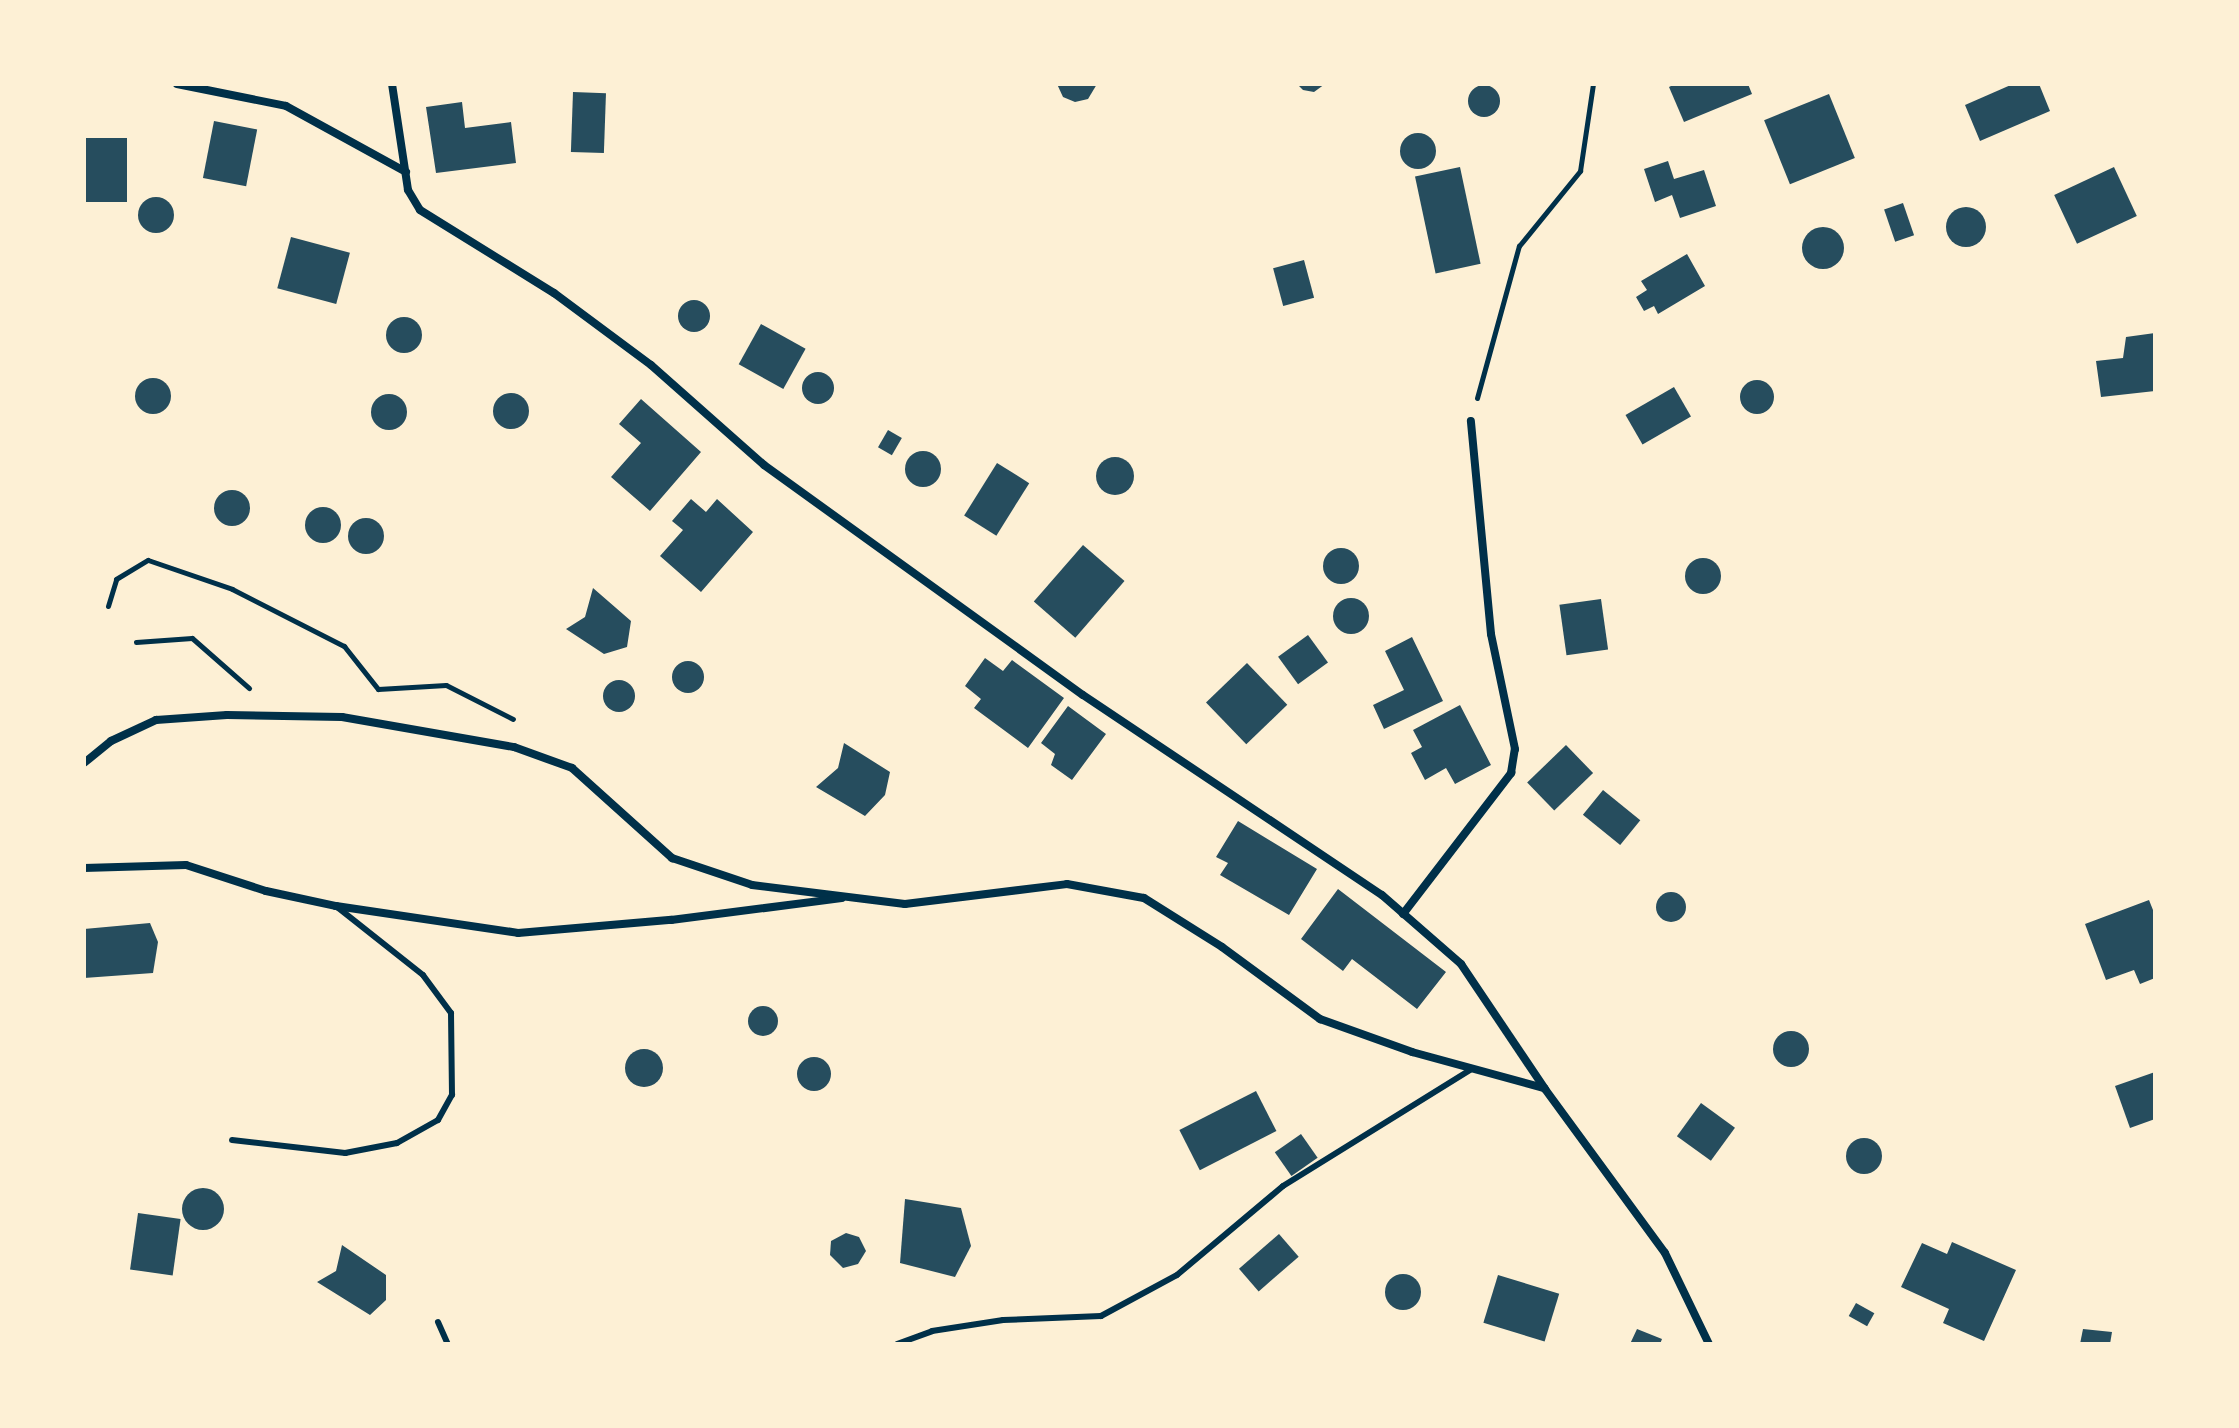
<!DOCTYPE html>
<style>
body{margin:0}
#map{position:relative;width:2239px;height:1428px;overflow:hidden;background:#fdf0d5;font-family:"Sofia Sans Condensed",sans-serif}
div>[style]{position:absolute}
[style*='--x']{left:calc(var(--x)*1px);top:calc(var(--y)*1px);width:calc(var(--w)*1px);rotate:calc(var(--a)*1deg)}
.building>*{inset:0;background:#264d5e;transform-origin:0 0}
.round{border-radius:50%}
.path>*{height:5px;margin:-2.5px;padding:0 2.5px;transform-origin:2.5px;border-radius:2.5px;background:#003049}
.service>*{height:6px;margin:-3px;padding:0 3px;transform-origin:3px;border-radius:3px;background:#003049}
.minor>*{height:8px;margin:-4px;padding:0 4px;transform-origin:4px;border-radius:4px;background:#003049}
span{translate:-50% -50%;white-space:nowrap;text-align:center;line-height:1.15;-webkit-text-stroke:8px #fdf0d5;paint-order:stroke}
.frame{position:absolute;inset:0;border:86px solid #fdf0d5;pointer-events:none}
</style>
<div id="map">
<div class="building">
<i style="clip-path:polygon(1057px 84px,1097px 84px,1088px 99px,1075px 102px,1063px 97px)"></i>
<i style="clip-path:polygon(1297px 84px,1325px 84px,1314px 92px,1303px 90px)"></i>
<i style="clip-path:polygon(1675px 84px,1748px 84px,1752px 94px,1684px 122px,1669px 87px)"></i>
<i style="clip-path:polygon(2013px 84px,2039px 84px,2050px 111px,1980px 141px,1965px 105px)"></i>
<i class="round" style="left:1468px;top:85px;width:32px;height:32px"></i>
<i style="left:573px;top:92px;width:33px;height:60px;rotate:2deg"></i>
<i style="left:1829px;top:94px;width:69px;height:70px;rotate:68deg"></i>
<i style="clip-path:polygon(462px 102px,465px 128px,511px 122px,516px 163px,436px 173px,426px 107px)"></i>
<i style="left:214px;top:121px;width:44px;height:58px;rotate:11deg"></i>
<i class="round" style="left:1400px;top:133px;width:36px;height:36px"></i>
<i style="left:84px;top:138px;width:43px;height:64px"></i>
<i style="clip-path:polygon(1668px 161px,1674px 179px,1704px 170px,1716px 206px,1680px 218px,1672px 195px,1655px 202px,1644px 169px)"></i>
<i style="left:1460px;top:167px;width:99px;height:46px;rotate:78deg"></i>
<i style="left:2114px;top:167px;width:54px;height:66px;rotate:65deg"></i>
<i class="round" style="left:138px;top:197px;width:36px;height:36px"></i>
<i style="left:1903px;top:203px;width:34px;height:20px;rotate:71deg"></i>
<i class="round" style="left:1946px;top:207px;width:40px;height:40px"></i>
<i class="round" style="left:1802px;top:227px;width:42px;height:42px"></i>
<i style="left:291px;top:237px;width:61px;height:53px;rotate:15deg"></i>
<i style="clip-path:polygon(1687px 254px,1705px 286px,1658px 314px,1654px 306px,1644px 311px,1636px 297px,1647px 290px,1641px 281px)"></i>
<i style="left:1304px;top:260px;width:39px;height:32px;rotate:75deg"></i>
<i class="round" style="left:678px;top:300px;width:32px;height:32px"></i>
<i class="round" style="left:386px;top:317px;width:36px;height:36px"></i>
<i style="left:761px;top:324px;width:51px;height:46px;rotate:29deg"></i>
<i style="clip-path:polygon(2155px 333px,2155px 391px,2101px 397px,2096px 361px,2123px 358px,2126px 337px)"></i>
<i class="round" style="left:802px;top:372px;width:32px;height:32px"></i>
<i class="round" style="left:135px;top:378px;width:36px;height:36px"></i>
<i class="round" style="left:1740px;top:380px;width:34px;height:34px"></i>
<i style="left:1674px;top:387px;width:34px;height:56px;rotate:60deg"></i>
<i class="round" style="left:493px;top:393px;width:36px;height:36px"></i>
<i class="round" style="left:371px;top:394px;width:36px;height:36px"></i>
<i style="clip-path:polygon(641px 399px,701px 452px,650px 511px,611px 477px,641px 443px,619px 424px)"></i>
<i style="left:888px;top:430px;width:16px;height:20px;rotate:30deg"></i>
<i class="round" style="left:905px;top:451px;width:36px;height:36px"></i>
<i class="round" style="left:1096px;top:457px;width:38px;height:38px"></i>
<i style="left:997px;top:463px;width:38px;height:62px;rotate:32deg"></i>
<i class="round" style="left:214px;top:490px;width:36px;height:36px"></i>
<i style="clip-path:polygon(691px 499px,706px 512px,717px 499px,753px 532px,701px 592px,660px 556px,683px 530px,672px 521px)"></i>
<i class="round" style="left:305px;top:507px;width:36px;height:36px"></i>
<i class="round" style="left:348px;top:518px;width:36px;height:36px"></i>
<i style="left:1083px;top:545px;width:55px;height:75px;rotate:41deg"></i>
<i class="round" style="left:1323px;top:548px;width:36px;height:36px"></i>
<i class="round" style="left:1685px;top:558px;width:36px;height:36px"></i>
<i style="clip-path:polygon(593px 588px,631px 621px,627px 647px,604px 654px,566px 629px,585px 617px)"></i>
<i class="round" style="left:1333px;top:598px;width:36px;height:36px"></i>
<i style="left:1601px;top:599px;width:51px;height:42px;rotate:82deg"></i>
<i style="left:1308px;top:635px;width:34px;height:37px;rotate:54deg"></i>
<i style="clip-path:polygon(1412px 637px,1443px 701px,1384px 729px,1373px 705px,1404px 690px,1385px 651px)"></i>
<i style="clip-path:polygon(985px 658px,1003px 671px,1012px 660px,1064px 698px,1028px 748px,974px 708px,981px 699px,965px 686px)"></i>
<i class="round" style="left:672px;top:661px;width:32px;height:32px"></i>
<i style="left:1247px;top:663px;width:58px;height:57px;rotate:46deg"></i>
<i class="round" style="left:603px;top:680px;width:32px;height:32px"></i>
<i style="clip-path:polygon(1460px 705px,1491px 765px,1455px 784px,1446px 768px,1425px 780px,1411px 753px,1422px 747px,1413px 730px)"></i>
<i style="clip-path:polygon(1068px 706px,1106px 734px,1072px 780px,1051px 765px,1055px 754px,1041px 743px)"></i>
<i style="clip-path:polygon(844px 743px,890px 772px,885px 795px,865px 816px,816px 787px,838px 768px)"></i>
<i style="left:1566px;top:745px;width:39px;height:54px;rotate:46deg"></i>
<i style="left:1603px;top:790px;width:48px;height:32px;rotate:39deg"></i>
<i style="clip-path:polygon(1238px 821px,1317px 869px,1289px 915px,1220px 875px,1228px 863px,1216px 857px)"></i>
<i style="clip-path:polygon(1338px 889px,1446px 972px,1417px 1009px,1352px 959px,1343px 971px,1301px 939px)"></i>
<i class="round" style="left:1656px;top:892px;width:30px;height:30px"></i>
<i style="clip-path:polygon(2149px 900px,2155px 915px,2155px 978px,2140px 984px,2134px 970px,2106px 980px,2085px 924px)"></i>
<i style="clip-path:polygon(150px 923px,158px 942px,153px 973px,84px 978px,84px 929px)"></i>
<i class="round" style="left:748px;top:1006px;width:30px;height:30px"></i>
<i class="round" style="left:1773px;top:1031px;width:36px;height:36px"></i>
<i class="round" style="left:625px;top:1049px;width:38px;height:38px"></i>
<i class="round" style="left:797px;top:1057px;width:34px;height:34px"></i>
<i style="clip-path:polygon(2155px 1072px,2155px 1119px,2130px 1128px,2115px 1086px)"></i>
<i style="left:1256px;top:1091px;width:45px;height:86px;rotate:63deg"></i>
<i style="left:1701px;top:1103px;width:42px;height:41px;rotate:36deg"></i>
<i style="left:1301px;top:1134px;width:29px;height:32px;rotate:55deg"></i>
<i class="round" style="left:1846px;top:1138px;width:36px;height:36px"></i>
<i class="round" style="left:182px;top:1188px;width:42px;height:42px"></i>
<i style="clip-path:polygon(905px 1199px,961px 1208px,971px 1246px,955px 1277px,900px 1263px)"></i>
<i style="left:138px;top:1213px;width:43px;height:57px;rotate:8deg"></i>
<i style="clip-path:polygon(846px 1233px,859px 1237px,866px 1251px,858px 1264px,843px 1268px,830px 1255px,831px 1241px)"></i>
<i style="left:1279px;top:1234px;width:30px;height:53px;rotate:49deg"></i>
<i style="clip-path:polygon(1952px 1242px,2016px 1270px,1984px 1341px,1943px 1323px,1949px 1309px,1901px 1287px,1922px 1243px,1947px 1254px)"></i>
<i style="clip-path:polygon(342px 1245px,386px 1275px,386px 1300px,370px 1315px,317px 1282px,336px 1271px)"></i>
<i class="round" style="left:1385px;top:1274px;width:36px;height:36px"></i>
<i style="left:1498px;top:1275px;width:64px;height:50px;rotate:17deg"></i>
<i style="left:1856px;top:1303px;width:21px;height:15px;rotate:29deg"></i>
<i style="clip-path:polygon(1637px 1329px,1662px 1339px,1660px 1344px,1630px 1344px)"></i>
<i style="clip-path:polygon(2083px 1329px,2112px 1332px,2110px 1344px,2080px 1344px)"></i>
</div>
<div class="path">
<i style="--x:1477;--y:398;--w:158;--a:-74.6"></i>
<i style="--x:1519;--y:246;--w:97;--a:-50.9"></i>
<i style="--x:1580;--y:171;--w:88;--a:-81.5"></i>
<i style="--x:108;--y:606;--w:28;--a:-73"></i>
<i style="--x:116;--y:579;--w:37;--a:-31"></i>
<i style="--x:148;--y:560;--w:89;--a:19"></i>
<i style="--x:232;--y:589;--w:126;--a:27"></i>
<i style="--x:344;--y:646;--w:55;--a:51.7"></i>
<i style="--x:378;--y:689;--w:68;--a:-3.4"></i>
<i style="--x:446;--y:685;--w:75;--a:26.9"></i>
<i style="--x:136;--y:642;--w:56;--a:-4.1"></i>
<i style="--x:192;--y:638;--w:76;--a:41.3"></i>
</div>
<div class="service">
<i style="--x:232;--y:1140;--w:114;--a:6.6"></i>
<i style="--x:345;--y:1153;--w:53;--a:-10.9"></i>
<i style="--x:397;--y:1143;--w:47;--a:-29.3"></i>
<i style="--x:438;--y:1120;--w:29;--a:-61"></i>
<i style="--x:452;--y:1095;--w:82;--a:-90.7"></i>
<i style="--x:451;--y:1013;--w:47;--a:-126.4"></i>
<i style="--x:423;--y:975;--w:111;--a:-141.6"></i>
<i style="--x:438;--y:1322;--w:24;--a:66"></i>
<i style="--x:897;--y:1344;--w:37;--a:-20"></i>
<i style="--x:932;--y:1331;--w:72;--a:-8.8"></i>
<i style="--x:1003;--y:1320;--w:98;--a:-2.3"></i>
<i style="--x:1101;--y:1316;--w:86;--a:-28.3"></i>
<i style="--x:1177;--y:1275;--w:138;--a:-40"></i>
<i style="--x:1283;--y:1186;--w:222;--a:-31.8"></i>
</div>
<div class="minor">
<i style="--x:177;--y:84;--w:111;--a:11.4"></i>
<i style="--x:286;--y:106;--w:137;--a:28.8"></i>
<i style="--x:392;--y:84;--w:107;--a:81.4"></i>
<i style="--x:408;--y:190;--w:23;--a:59"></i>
<i style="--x:420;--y:210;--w:158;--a:31.8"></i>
<i style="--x:554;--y:293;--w:121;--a:36.6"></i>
<i style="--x:651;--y:365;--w:151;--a:41.5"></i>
<i style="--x:764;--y:465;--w:393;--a:35.8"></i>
<i style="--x:1083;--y:695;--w:360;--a:33.8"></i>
<i style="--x:1382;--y:895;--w:105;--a:41.1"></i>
<i style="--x:1461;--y:964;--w:151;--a:56.1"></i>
<i style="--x:1545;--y:1089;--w:203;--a:53.8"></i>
<i style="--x:1665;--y:1253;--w:101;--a:64.2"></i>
<i style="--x:84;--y:763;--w:35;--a:-39"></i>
<i style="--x:111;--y:741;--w:50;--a:-25"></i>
<i style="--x:156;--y:720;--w:71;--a:-4"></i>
<i style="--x:227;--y:715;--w:115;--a:1"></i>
<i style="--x:342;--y:717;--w:175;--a:9.9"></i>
<i style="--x:514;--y:747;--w:62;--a:19.9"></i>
<i style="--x:572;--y:768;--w:135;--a:42"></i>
<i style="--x:672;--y:858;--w:84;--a:18.6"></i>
<i style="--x:752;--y:885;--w:154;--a:7.1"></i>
<i style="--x:905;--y:904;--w:163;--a:-7"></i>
<i style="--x:1067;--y:884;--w:78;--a:10.3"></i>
<i style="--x:1144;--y:898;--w:92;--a:32.1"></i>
<i style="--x:1222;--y:947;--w:122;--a:36.3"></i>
<i style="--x:1320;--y:1019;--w:98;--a:19.7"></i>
<i style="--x:1412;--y:1052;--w:137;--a:15.3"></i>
<i style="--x:84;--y:868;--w:102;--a:-1.7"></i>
<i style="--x:186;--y:865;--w:84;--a:18"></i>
<i style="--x:266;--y:891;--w:72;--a:12.1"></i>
<i style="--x:336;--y:906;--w:184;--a:8.4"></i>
<i style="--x:518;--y:933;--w:154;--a:-4.9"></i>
<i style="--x:671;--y:920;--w:172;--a:-7.3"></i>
<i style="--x:1403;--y:914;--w:178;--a:-52.5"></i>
<i style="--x:1511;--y:773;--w:24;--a:-81"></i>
<i style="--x:1515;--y:749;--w:117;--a:-101.8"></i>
<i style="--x:1491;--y:634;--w:214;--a:-95.4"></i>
</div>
<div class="frame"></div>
</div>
